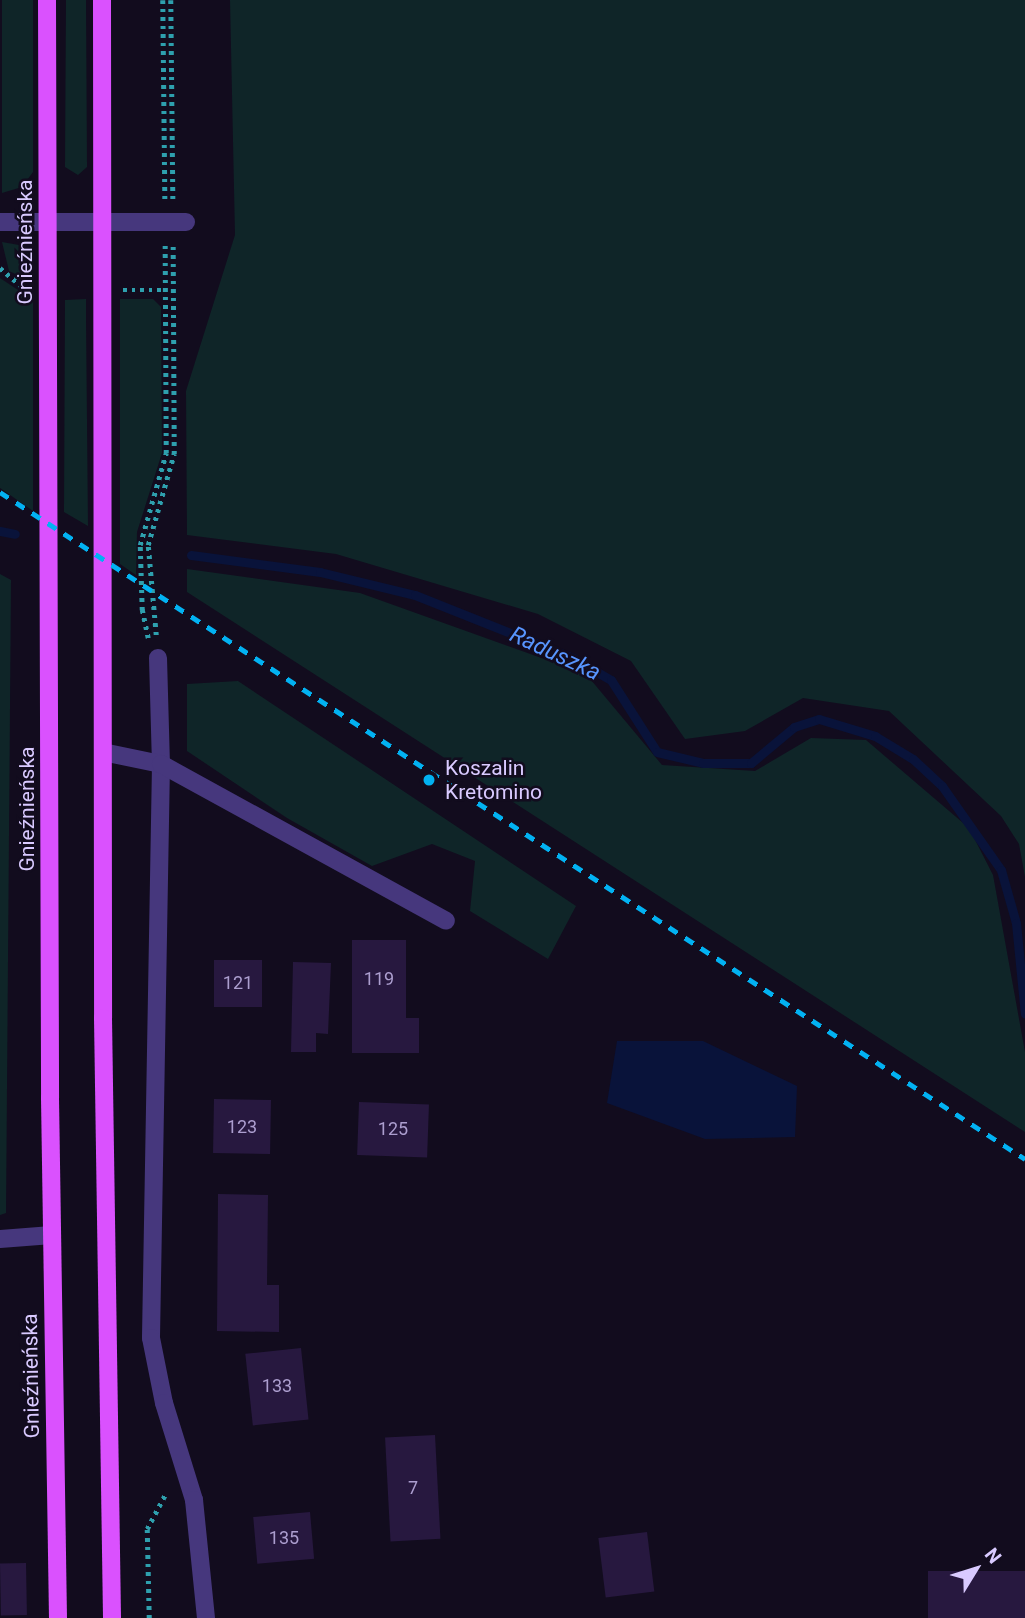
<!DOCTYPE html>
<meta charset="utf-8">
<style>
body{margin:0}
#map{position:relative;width:1025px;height:1618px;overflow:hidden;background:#120c1e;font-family:Roboto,sans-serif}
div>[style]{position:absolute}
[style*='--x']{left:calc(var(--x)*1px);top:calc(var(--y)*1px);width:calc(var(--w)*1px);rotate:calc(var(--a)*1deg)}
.green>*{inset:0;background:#0f2528}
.water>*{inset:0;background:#09133a}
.stream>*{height:9px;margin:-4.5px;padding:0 4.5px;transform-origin:4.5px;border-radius:4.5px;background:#09133a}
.building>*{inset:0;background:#27183f;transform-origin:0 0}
.path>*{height:4.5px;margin-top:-2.25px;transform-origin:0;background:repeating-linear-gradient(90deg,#2ea0ae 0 3.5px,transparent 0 8.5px)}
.minor>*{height:18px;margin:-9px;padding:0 9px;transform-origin:9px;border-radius:9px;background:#46377d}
.major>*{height:18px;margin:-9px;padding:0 9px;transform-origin:9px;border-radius:9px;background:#da51fe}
.rail>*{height:5px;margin-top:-2.5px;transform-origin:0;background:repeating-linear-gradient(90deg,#02b2f2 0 10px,transparent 0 19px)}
.dots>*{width:19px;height:19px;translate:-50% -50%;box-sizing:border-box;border:4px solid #120c1e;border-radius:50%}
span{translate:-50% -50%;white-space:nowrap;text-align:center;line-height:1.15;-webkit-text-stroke:5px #120c1e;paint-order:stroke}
.number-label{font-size:18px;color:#ac9ecf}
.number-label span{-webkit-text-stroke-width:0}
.street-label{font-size:21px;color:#d9caff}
.poi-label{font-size:21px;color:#d9caff}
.left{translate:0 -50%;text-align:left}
.water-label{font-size:23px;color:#5895fe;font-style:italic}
.north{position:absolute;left:941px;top:1534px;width:70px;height:70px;-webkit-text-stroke:5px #120c1e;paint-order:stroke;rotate:52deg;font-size:19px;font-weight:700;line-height:28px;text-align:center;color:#d9caff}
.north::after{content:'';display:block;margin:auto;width:24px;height:32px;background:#d9caff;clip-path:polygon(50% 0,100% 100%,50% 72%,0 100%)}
</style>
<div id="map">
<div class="green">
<i style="clip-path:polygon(2px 0,33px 0,33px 172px,22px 187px,2px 193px)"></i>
<i style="clip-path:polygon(66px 0,86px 0,87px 167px,78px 175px,65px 167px)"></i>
<i style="clip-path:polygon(230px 0,1025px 0,1025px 877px,1019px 844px,1001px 816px,889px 711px,803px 698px,745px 731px,685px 739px,631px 661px,538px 614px,336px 554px,187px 535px,186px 391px,235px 235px)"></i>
<i style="clip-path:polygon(2px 242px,19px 245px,28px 253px,32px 282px,9px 271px)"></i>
<i style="clip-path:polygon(0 278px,33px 300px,33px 511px,0 488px)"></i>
<i style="clip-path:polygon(86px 299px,86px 317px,88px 526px,64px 512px,65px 300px)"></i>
<i style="clip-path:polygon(120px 299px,153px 299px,161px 307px,162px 453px,137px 532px,136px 575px,120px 564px)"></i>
<i style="clip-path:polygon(187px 569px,360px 593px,586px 674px,662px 765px,755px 771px,811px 738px,866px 740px,969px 828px,993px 875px,1025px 1052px,1025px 1132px,187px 592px)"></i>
<i style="clip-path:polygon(0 574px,11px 580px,6px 1213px,0 1215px)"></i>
<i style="clip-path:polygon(238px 681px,576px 906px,548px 959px,470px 911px,475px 861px,432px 844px,372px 866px,287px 818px,187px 751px,187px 684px)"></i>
</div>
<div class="water">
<i style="clip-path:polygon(617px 1041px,703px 1041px,797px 1086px,795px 1137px,705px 1139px,607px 1103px)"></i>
</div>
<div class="stream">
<i style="--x:0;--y:531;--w:15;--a:11"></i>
<i style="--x:191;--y:555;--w:130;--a:7.5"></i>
<i style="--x:320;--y:572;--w:98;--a:13.6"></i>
<i style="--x:415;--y:595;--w:170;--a:21.7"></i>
<i style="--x:573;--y:658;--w:44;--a:30.1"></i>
<i style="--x:611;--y:680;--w:85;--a:57.4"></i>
<i style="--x:657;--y:752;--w:47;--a:13.4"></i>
<i style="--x:703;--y:763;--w:48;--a:0"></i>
<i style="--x:751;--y:763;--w:56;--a:-39.9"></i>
<i style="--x:794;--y:727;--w:26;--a:-18"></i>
<i style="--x:819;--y:719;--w:59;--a:16.9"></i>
<i style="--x:875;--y:736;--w:44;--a:31.2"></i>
<i style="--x:913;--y:759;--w:40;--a:43"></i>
<i style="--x:942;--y:786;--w:103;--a:54.9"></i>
<i style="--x:1001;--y:870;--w:55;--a:74.2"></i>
<i style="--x:1016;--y:923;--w:91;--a:84.4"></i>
</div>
<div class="building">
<i style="clip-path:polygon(352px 940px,406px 940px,406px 1018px,419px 1018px,419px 1053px,352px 1053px)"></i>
<i style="left:214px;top:960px;width:48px;height:47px"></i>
<i style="clip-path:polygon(293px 962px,331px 963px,328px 1034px,316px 1033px,316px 1052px,291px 1052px)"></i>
<i style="left:214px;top:1099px;width:57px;height:54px;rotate:1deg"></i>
<i style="left:359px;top:1102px;width:70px;height:53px;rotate:2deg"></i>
<i style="clip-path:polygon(218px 1194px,268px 1195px,267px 1285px,279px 1285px,279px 1332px,217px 1331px)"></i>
<i style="left:301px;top:1348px;width:72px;height:56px;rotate:84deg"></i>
<i style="left:435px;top:1435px;width:104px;height:50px;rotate:87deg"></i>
<i style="left:310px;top:1512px;width:47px;height:57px;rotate:85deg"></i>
<i style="left:647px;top:1532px;width:60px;height:49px;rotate:83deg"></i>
<i style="left:26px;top:1563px;width:52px;height:26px;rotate:89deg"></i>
<i style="left:1025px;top:1571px;width:47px;height:97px;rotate:90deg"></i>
</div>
<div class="path">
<i style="--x:163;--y:0;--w:199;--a:89.4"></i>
<i style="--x:171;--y:0;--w:199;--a:89.4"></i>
<i style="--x:0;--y:268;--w:33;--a:40"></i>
<i style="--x:123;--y:290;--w:38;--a:0"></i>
<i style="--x:156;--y:635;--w:90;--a:-95.1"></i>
<i style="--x:148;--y:545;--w:95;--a:-74.1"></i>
<i style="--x:174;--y:454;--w:208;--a:-90.3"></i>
<i style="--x:148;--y:638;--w:29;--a:-102"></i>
<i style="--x:142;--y:610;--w:65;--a:-91.8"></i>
<i style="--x:140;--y:545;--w:96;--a:-74.2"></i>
<i style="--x:166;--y:453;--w:210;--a:-90.3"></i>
<i style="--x:149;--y:1618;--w:89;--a:-91.3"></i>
<i style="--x:147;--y:1529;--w:41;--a:-62.2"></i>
</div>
<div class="minor">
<i style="--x:0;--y:222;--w:186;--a:0"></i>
<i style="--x:158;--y:658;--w:106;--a:88.4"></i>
<i style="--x:161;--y:764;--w:574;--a:91"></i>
<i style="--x:151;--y:1338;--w:66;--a:78.7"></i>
<i style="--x:164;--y:1403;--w:102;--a:72.8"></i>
<i style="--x:194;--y:1500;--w:119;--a:84.2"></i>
<i style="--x:103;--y:752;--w:59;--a:11.7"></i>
<i style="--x:161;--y:764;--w:325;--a:28.8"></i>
<i style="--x:0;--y:1239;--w:52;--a:-4.4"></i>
</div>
<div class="major">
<i style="--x:47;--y:0;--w:1098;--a:89.84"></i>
<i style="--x:50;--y:1098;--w:520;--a:89.12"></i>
<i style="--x:102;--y:0;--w:1018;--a:89.94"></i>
<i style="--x:103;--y:1018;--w:600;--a:89.14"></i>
</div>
<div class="rail">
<i style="--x:0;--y:492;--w:1223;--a:33.05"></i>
</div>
<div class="dots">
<i style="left:429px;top:780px;background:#02b2f2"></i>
</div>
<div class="number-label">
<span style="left:379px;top:979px">119</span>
<span style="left:238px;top:983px">121</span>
<span style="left:242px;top:1127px">123</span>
<span style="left:393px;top:1129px">125</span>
<span style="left:277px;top:1386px">133</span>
<span style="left:413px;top:1488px">7</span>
<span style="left:284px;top:1538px">135</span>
</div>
<div class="street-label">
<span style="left:25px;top:242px;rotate:-90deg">Gnieźnieńska</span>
<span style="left:27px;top:809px;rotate:-90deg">Gnieźnieńska</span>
<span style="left:31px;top:1376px;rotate:-91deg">Gnieźnieńska</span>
</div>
<div class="poi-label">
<span class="left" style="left:445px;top:780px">Koszalin<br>Kretomino</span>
</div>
<div class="water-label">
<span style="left:555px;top:654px;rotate:25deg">Raduszka</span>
</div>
<div class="north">N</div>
</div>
